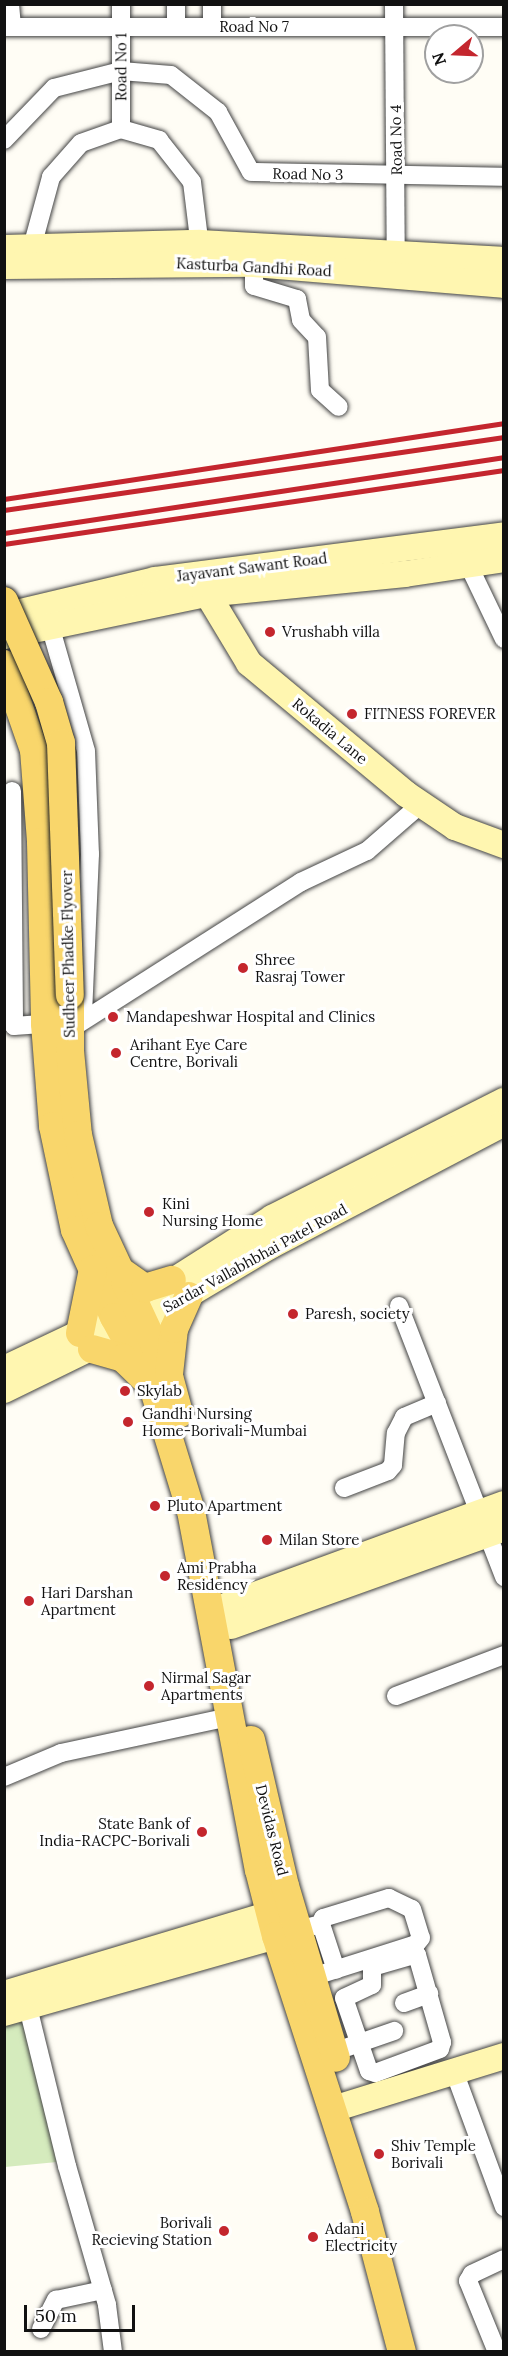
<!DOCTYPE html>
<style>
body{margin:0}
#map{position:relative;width:508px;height:2356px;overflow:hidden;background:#fffdf5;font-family:Lora,serif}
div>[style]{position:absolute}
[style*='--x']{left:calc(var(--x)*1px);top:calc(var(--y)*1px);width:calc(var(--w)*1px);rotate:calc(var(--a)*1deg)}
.green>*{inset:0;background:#d5ebbd}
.roads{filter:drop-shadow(0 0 2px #444) drop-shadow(0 0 2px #444)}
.street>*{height:18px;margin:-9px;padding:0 9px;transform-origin:9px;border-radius:9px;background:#fff}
.secondary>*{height:26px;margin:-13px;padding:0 13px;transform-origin:13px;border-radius:13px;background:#fff6b0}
.primary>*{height:28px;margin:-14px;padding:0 14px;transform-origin:14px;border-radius:14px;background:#f9d66b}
.rail>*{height:4.5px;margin:-2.25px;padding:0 2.25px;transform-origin:2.25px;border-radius:2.25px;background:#c4262e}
.bridges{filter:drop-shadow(0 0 2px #222) drop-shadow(0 0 2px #222)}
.primary-bridge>*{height:28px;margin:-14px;padding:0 14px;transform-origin:14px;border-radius:14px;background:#f9d66b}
.dots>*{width:16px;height:16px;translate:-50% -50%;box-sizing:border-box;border:3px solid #fff;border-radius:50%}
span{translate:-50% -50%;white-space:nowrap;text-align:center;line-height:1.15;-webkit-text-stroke:6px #fff;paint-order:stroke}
.street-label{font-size:15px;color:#111}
.poi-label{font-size:15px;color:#111}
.left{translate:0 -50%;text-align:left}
.right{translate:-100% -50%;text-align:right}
.frame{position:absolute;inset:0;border:6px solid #111;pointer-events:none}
.north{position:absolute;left:424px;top:24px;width:60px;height:60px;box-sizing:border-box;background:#fff;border:2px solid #a0a0a0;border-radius:50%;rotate:251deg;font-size:16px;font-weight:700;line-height:24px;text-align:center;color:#111}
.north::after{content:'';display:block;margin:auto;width:21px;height:27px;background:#c4262e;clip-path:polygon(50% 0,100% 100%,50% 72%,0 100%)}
.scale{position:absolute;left:24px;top:2305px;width:111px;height:27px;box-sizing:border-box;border:3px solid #111;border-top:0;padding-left:8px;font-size:18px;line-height:21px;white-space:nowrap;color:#111;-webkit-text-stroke:4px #fff;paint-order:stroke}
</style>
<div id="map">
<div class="green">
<i style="clip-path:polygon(23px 2017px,57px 2162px,5px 2167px,5px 2023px)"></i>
</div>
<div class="roads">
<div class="street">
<i style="--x:10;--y:4;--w:23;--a:85"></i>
<i style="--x:121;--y:4;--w:125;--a:90"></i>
<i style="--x:176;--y:4;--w:23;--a:90"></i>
<i style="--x:212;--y:4;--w:23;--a:90"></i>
<i style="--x:394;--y:4;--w:260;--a:89.6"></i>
<i style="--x:4;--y:27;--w:500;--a:0"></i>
<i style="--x:4;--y:140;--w:72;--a:-46.1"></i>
<i style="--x:54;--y:88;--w:69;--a:-14.2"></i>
<i style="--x:121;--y:71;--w:50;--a:4.6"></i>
<i style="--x:171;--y:75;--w:60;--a:38.2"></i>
<i style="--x:218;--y:112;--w:68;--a:61.2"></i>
<i style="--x:251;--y:172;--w:253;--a:1.1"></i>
<i style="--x:33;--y:258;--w:11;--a:-95"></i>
<i style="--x:32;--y:247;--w:73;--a:-74.8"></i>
<i style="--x:51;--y:177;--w:45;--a:-48.6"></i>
<i style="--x:81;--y:143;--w:42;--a:-19.3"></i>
<i style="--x:121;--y:129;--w:40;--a:16"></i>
<i style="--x:159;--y:140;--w:53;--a:51.8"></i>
<i style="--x:192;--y:182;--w:74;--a:83"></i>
<i style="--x:254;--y:264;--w:22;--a:90"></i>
<i style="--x:254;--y:286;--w:45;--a:16.8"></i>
<i style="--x:297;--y:299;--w:21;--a:79"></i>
<i style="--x:301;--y:320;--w:23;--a:47"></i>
<i style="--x:317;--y:337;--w:53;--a:86.8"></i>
<i style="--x:320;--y:390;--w:25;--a:42"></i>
<i style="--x:468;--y:564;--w:83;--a:64.4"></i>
<i style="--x:47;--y:615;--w:141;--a:74"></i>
<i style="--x:86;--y:751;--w:103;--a:87.8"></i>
<i style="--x:90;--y:854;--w:160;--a:92.5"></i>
<i style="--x:12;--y:791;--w:235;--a:89.5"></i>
<i style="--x:14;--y:1026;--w:31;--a:-4"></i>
<i style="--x:75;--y:1026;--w:268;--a:-32.5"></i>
<i style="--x:301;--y:882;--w:73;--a:-25.2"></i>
<i style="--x:367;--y:851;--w:72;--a:-41"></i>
<i style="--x:399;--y:1306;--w:291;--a:68.8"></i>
<i style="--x:344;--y:1488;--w:47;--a:-21.1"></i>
<i style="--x:388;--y:1471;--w:8;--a:-50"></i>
<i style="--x:393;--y:1465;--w:32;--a:-85"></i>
<i style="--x:396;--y:1433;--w:18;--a:-63"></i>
<i style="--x:404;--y:1417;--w:36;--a:-23"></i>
<i style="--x:396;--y:1696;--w:116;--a:-20.8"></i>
<i style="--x:4;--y:1777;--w:62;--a:-22.8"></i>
<i style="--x:61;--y:1753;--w:172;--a:-12.1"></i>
<i style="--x:321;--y:1924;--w:48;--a:71.9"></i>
<i style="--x:297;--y:1930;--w:25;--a:-14"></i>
<i style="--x:321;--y:1924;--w:6;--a:-72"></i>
<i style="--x:323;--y:1918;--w:69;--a:-16.9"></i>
<i style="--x:389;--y:1898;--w:25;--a:26"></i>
<i style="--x:412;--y:1909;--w:30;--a:73"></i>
<i style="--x:421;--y:1938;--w:8;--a:130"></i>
<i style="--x:416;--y:1944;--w:109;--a:162.4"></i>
<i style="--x:414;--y:1955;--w:3;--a:0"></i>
<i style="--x:417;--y:1955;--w:91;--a:74"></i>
<i style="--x:442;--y:2042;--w:7;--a:106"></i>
<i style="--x:440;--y:2049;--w:69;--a:159.7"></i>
<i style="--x:375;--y:2073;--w:6;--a:-162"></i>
<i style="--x:369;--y:2071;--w:77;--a:-108.9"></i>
<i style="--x:344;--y:1998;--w:31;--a:-25"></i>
<i style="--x:372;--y:1985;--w:18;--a:-90"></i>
<i style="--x:372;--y:1967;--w:44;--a:-15.9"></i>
<i style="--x:25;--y:1995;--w:176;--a:76.2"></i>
<i style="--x:67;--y:2166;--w:145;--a:73.9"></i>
<i style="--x:107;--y:2305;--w:47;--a:82.7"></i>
<i style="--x:404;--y:2003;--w:27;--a:-20"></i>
<i style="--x:348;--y:2047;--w:49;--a:-19.2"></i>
<i style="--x:454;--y:2071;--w:145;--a:69.8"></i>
<i style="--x:41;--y:2329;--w:33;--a:-63"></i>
<i style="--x:56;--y:2300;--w:48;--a:-12"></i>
<i style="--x:497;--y:2352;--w:77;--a:-112.2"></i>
<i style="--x:468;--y:2281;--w:8;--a:-60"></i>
<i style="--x:472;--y:2274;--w:35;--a:-25"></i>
</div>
<div class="secondary">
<i style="--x:4;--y:248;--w:196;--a:-1.5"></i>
<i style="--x:200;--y:243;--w:304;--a:3.2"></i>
<i style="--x:4;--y:266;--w:250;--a:-0.5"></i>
<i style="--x:254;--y:264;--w:251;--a:4.8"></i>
<i style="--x:199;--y:580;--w:97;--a:58.9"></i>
<i style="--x:249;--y:663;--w:204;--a:39.8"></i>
<i style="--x:406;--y:794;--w:59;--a:34"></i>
<i style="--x:455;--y:827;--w:52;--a:20.2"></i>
<i style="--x:4;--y:616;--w:155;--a:-13.4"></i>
<i style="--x:155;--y:580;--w:352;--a:-7.3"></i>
<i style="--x:4;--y:636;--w:205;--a:-11.8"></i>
<i style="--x:205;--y:594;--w:201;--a:-5.7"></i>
<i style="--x:405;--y:574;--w:100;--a:-8.6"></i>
<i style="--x:156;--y:1292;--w:138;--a:-32.5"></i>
<i style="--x:272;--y:1218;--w:260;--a:-26.8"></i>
<i style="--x:144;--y:1321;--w:147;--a:-30.8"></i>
<i style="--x:270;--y:1246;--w:264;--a:-27.7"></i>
<i style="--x:4;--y:1369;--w:122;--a:-25.3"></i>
<i style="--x:4;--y:1390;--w:132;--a:-26"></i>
<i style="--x:228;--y:1605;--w:294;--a:-20.1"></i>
<i style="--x:231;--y:1626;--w:290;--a:-19.7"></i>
<i style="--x:4;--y:1994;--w:296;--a:-16.7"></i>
<i style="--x:4;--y:2013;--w:301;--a:-15.8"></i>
<i style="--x:333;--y:2109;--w:179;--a:-17.2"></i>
</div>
<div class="primary">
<i style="--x:4;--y:664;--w:91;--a:70.8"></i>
<i style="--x:34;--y:750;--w:92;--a:85.6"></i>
<i style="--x:41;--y:842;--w:182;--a:88.7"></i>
<i style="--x:45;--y:1024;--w:102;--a:85.5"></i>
<i style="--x:53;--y:1126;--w:106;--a:78.1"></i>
<i style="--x:75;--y:1230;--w:95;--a:65.9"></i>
<i style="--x:114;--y:1317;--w:83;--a:61.3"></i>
<i style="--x:154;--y:1390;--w:127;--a:73"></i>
<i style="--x:191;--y:1511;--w:365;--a:79.3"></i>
<i style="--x:259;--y:1870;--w:68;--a:75.6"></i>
<i style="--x:276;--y:1936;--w:290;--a:72.1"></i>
<i style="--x:365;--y:2212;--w:145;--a:75.2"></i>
<i style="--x:70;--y:995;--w:56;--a:90"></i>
<i style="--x:70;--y:1051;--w:84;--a:84.6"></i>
<i style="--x:78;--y:1135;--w:93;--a:77"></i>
<i style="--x:99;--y:1226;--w:166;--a:65"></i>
<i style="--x:169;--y:1376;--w:39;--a:75"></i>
<i style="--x:119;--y:1270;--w:32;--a:35"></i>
<i style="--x:145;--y:1288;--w:28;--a:-17"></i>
<i style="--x:80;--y:1333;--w:65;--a:-78.5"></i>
<i style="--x:92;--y:1349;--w:32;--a:16"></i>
<i style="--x:123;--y:1358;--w:28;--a:44"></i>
<i style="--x:169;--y:1374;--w:45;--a:-83.7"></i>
<i style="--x:174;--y:1329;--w:36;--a:-66"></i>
<i style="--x:251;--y:1740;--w:150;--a:76.9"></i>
<i style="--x:285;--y:1886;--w:179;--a:73.5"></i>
</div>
</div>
<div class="rail">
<i style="--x:4;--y:499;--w:506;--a:-8.64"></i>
<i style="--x:4;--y:510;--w:505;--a:-8.31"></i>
<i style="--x:4;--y:533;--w:506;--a:-8.64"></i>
<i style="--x:4;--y:544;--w:505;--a:-8.42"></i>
</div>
<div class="bridges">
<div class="primary-bridge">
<i style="--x:4;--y:601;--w:111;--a:66"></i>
<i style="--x:49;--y:702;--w:43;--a:73.7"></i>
<i style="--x:61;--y:743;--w:252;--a:88"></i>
</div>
</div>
<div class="dots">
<i style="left:270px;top:632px;background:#c4262e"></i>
<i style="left:352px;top:714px;background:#c4262e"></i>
<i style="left:243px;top:968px;background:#c4262e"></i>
<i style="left:113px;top:1017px;background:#c4262e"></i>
<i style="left:116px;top:1053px;background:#c4262e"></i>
<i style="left:149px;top:1212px;background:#c4262e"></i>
<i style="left:293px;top:1314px;background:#c4262e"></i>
<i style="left:125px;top:1391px;background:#c4262e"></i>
<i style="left:128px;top:1422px;background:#c4262e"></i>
<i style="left:155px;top:1506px;background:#c4262e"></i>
<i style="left:267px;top:1540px;background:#c4262e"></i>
<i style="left:165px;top:1576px;background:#c4262e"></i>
<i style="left:29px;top:1601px;background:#c4262e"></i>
<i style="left:149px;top:1686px;background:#c4262e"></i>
<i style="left:202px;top:1832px;background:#c4262e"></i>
<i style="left:379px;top:2154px;background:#c4262e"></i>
<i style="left:224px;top:2231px;background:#c4262e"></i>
<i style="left:313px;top:2237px;background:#c4262e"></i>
</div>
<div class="street-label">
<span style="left:254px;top:27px">Road No 7</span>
<span style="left:121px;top:67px;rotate:-90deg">Road No 1</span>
<span style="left:396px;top:140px;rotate:-91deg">Road No 4</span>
<span style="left:308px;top:174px;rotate:1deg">Road No 3</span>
<span style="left:254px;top:267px;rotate:3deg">Kasturba Gandhi Road</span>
<span style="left:252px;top:567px;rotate:-7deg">Jayavant Sawant Road</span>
<span style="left:330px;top:731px;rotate:40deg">Rokadia Lane</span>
<span style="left:68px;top:954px;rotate:-91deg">Sudheer Phadke Flyover</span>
<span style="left:255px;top:1258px;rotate:-29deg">Sardar Vallabhbhai Patel Road</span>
<span style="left:272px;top:1830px;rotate:76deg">Devidas Road</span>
</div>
<div class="poi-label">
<span class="left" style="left:282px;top:632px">Vrushabh villa</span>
<span class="left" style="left:364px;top:714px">FITNESS FOREVER</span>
<span class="left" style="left:255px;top:968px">Shree<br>Rasraj Tower</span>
<span class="left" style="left:126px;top:1017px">Mandapeshwar Hospital and Clinics</span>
<span class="left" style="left:130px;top:1053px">Arihant Eye Care<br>Centre, Borivali</span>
<span class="left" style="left:162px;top:1212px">Kini<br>Nursing Home</span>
<span class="left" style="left:305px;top:1314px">Paresh, society</span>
<span class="left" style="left:137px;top:1391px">Skylab</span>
<span class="left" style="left:142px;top:1422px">Gandhi Nursing<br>Home-Borivali-Mumbai</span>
<span class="left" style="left:167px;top:1506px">Pluto Apartment</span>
<span class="left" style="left:279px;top:1540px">Milan Store</span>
<span class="left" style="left:177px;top:1576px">Ami Prabha<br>Residency</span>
<span class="left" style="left:41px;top:1601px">Hari Darshan<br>Apartment</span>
<span class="left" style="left:161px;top:1686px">Nirmal Sagar<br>Apartments</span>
<span class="right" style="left:190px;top:1832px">State Bank of<br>India-RACPC-Borivali</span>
<span class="left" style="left:391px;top:2154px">Shiv Temple<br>Borivali</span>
<span class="right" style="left:212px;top:2231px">Borivali<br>Recieving Station</span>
<span class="left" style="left:325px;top:2237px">Adani<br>Electricity</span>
</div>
<div class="frame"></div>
<div class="north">N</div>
<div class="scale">50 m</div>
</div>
